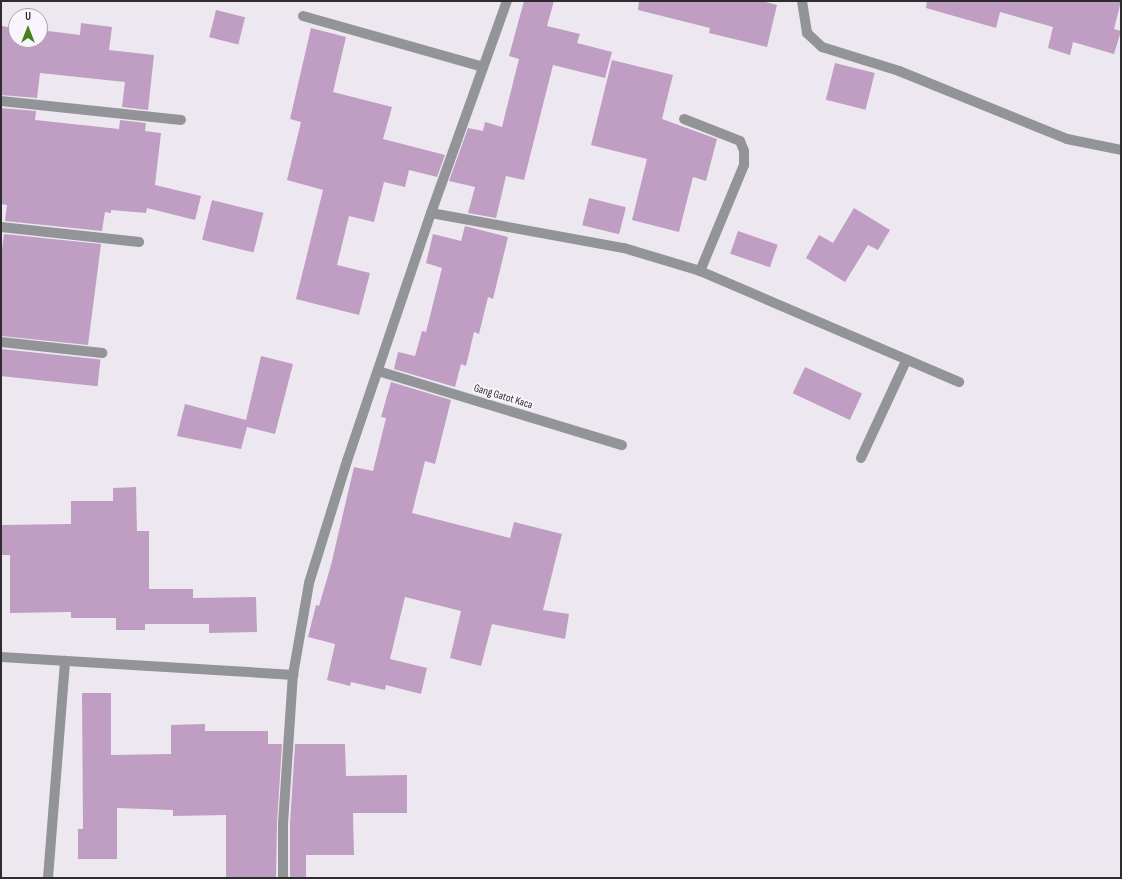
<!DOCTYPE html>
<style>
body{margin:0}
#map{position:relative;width:1122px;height:879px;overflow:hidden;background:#ede8f0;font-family:"Sofia Sans Condensed",sans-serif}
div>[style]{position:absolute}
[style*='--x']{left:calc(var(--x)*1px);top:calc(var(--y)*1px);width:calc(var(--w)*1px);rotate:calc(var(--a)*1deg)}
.building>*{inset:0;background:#c09dc2;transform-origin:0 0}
.street>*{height:10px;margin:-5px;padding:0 5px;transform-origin:5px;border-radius:5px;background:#929497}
span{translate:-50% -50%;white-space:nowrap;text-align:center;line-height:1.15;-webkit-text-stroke:4px #faf5fd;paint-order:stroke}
.street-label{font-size:11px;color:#2e2c2f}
.frame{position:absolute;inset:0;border:2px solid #2e2c2f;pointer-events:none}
.north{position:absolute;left:8px;top:8px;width:40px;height:40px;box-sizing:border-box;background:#faf5fd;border:1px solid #a8a5ab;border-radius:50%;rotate:0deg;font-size:11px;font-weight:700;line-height:16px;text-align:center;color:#2e2c2f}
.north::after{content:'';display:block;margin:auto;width:14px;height:18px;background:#46801a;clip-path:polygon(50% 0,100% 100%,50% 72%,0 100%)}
</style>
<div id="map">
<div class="building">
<i style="clip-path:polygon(524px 1px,554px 1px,547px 26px,580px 34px,577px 43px,612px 52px,605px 78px,553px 65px,524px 180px,506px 176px,496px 218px,468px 213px,475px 187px,449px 181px,468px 128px,483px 131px,485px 122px,502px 127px,519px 59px,509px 56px)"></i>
<i style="clip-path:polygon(639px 1px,762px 1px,777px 5px,767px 47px,709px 33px,710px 28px,638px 10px)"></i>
<i style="clip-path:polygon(927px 1px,1121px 1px,1114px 29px,1121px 31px,1114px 54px,1073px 42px,1070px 55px,1048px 48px,1053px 27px,1000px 12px,996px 28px,926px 8px)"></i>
<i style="left:216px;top:10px;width:30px;height:28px;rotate:14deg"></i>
<i style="clip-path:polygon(81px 23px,112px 27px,109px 50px,154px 55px,148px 110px,122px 107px,125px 82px,40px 73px,37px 98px,1px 95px,1px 26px,16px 28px,16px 40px,40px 40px,40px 30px,80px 35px)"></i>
<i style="clip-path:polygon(311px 28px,346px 37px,333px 92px,392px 107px,383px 139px,445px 155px,437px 177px,409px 170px,405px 187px,384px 182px,374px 222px,349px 216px,337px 265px,370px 273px,359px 315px,296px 299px,323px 190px,287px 180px,301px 122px,290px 119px)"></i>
<i style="clip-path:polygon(612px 60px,673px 75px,662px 119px,717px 139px,706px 181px,693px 177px,679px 232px,632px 220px,647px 159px,591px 145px)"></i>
<i style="left:835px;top:63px;width:41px;height:38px;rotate:14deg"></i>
<i style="clip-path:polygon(1px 108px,36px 111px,35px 120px,119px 129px,120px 120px,146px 123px,145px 131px,161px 133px,155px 185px,201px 196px,195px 220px,147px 208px,146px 213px,111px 210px,111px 213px,105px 212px,102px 231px,5px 221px,7px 205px,1px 204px)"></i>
<i style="left:589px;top:198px;width:38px;height:28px;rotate:14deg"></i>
<i style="left:212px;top:200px;width:53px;height:41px;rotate:14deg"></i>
<i style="clip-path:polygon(854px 208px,890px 230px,878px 250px,868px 245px,845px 282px,806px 258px,819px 235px,833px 243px)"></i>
<i style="clip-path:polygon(465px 226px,508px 237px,493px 299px,488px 297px,479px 334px,474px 332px,466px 366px,461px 364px,455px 387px,394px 369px,398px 352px,415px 356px,422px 331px,426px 332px,442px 268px,426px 263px,433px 234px,461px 241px)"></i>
<i style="left:738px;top:231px;width:42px;height:24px;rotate:19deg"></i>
<i style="clip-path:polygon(4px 234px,101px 244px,88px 345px,1px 336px,1px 257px)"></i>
<i style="left:1px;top:349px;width:100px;height:27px;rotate:6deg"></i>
<i style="clip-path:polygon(261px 356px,293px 364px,275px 434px,247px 427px,241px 449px,177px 436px,185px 404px,246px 420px)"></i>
<i style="left:805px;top:367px;width:63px;height:29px;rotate:25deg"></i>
<i style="clip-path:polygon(391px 382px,451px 400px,435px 464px,425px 461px,412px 513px,510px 538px,514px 522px,562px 534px,543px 610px,569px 614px,565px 639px,492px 624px,481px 666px,450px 658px,461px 611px,405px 597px,390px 659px,427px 668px,421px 694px,386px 685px,385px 690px,351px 682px,350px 686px,327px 680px,335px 644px,308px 637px,316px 605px,319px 606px,331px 565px,354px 467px,373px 471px,386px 418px,381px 417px)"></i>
<i style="clip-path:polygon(136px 487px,137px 531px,149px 531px,149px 589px,193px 589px,193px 598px,256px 597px,257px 632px,209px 633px,209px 624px,145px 624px,145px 630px,116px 630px,116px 618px,71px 618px,71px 612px,10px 613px,10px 555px,1px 555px,1px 525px,71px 524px,71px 501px,113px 501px,113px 488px)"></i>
<i style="clip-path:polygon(82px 693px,111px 693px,111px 755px,171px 754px,171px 725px,205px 724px,205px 731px,268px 731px,268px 744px,282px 744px,277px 824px,276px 878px,226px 878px,226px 815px,173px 816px,173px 810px,117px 808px,117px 859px,78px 859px,78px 829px,83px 829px)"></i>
<i style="clip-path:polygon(295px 744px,345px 744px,346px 776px,407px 775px,407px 813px,353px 813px,354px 855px,306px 855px,306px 878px,290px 878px,290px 824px)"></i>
</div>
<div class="street">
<i style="--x:802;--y:1;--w:32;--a:81"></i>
<i style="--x:807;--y:33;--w:21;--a:43"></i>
<i style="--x:822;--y:47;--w:81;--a:17.3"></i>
<i style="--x:899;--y:71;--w:181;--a:22"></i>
<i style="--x:1067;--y:139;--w:55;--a:11.5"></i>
<i style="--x:303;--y:16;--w:187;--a:15.8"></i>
<i style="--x:1;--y:101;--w:181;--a:6"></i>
<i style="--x:684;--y:119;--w:60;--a:21.4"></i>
<i style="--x:740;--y:141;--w:11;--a:68"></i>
<i style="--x:744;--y:151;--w:14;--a:90"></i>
<i style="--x:744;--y:165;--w:115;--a:112.5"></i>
<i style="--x:431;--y:213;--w:196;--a:10.3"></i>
<i style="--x:624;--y:248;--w:79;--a:16.8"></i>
<i style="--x:700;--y:271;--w:282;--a:23.2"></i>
<i style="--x:1;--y:227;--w:139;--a:6.2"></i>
<i style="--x:1;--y:342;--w:102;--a:6.2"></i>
<i style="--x:378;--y:371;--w:255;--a:16.9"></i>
<i style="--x:861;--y:458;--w:107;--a:-65.1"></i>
<i style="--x:1;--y:657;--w:293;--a:3.5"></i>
<i style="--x:48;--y:878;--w:218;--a:-85.5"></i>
<i style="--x:283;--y:878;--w:54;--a:-90"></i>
<i style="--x:283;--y:824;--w:149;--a:-86.2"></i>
<i style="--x:293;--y:675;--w:93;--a:-80.1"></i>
<i style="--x:309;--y:583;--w:128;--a:-72.7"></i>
<i style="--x:347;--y:461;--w:262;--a:-71.3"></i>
<i style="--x:431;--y:213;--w:225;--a:-70.3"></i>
</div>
<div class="street-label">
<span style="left:503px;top:397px;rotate:17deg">Gang Gatot Kaca</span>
</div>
<div class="frame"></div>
<div class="north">U</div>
</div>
